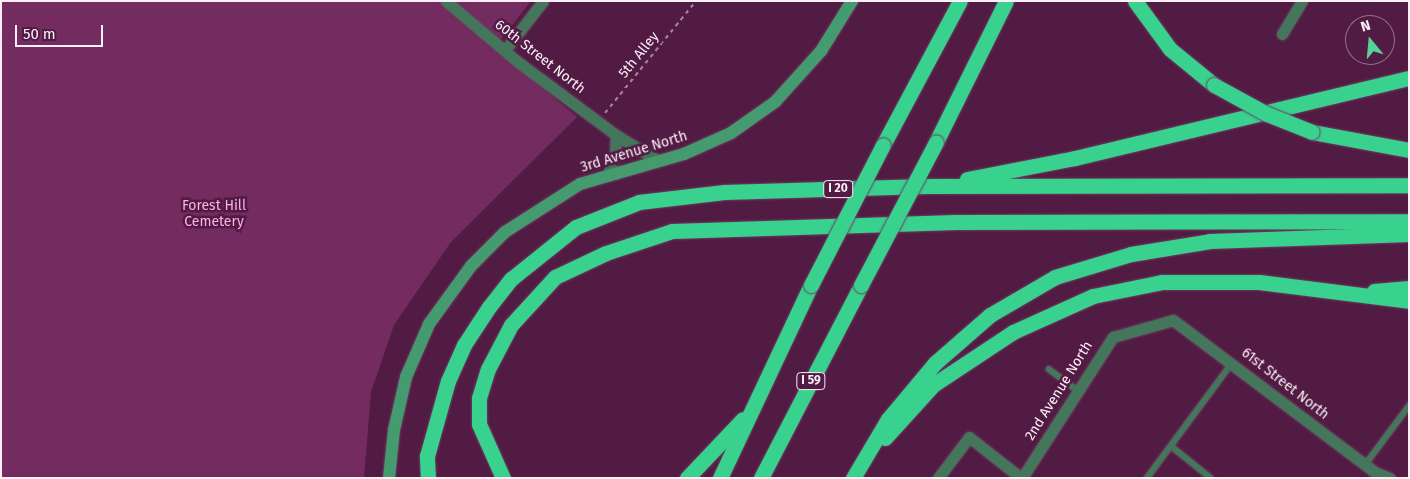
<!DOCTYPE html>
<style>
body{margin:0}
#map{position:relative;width:1410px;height:479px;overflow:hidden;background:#521b43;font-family:"Fira Sans",sans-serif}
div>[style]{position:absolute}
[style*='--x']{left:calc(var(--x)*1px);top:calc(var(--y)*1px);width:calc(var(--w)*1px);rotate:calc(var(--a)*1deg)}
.green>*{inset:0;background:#742b60}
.path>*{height:2px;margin-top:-1px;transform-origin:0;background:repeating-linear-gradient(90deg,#a5829b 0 4px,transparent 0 8px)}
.roads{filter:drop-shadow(0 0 1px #6d3d60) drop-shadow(0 0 1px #6d3d60)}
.lane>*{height:5.5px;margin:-2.75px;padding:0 2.75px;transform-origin:2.75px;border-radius:2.75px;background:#43765b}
.street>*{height:11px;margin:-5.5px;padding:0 5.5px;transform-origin:5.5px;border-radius:5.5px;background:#43765b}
.secondary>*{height:12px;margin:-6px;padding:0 6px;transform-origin:6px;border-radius:6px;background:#449b70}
.highway>*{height:15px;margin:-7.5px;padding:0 7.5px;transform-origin:7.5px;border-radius:7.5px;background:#39d18e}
.bridges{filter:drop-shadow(0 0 1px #6d3d60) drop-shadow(0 0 1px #6d3d60)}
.highway-bridge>*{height:15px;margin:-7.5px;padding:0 7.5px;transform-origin:7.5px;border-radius:7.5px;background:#39d18e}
span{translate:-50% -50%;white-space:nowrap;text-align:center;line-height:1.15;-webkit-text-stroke:5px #521b43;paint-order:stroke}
.shield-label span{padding:1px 4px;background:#521b43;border:1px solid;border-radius:4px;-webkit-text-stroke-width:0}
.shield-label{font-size:12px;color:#fdeff8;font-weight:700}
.street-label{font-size:14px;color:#fdeff8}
.park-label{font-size:14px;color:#ffb0e5}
.frame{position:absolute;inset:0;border:2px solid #fdeff8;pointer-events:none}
.north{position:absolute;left:1345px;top:15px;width:50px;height:50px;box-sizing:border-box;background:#521b43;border:1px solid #96708b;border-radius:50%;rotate:343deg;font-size:14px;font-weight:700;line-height:20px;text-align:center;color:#fdeff8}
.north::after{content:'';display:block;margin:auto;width:18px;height:22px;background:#53d396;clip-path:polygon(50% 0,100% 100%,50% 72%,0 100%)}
.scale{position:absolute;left:15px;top:25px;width:88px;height:22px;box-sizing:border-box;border:2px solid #fdeff8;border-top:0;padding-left:6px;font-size:15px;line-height:18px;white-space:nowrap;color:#fdeff8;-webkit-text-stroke:4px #521b43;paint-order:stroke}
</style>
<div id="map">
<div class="green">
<i style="clip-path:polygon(1px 1px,531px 1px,495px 47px,577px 117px,451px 242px,394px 325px,371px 392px,364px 478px,1px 478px)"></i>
</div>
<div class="path">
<i style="--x:605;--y:113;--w:144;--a:-50.9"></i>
</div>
<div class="roads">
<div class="lane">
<i style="--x:1049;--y:369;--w:35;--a:37"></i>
<i style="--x:1171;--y:446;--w:51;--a:38.7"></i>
<i style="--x:1365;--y:465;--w:74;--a:-53.3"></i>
<i style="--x:1147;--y:478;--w:143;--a:-53.5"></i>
</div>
<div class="street">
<i style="--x:446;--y:1;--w:94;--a:40.3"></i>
<i style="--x:518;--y:62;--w:122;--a:36.7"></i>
<i style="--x:616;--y:135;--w:19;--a:93"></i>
<i style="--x:615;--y:154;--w:21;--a:109"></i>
<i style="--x:1282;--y:34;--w:39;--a:-59"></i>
<i style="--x:505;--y:50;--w:62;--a:-52.2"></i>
<i style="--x:616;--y:135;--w:48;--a:31.4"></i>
<i style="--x:938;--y:478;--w:51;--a:-52.9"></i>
<i style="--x:969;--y:437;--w:66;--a:38.3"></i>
<i style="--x:1022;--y:478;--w:168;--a:-57.2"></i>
<i style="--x:1113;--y:337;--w:62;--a:-15.8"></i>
<i style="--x:1173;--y:320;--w:253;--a:37"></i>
<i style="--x:1375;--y:472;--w:16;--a:22"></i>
</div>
<div class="secondary">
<i style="--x:389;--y:478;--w:48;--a:-84.1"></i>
<i style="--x:394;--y:430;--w:54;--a:-77.2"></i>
<i style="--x:406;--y:377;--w:58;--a:-66.5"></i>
<i style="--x:429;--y:324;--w:72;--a:-54.1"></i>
<i style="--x:471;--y:266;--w:48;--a:-45"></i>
<i style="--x:505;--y:232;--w:89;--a:-32.6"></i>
<i style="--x:580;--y:184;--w:108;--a:-16.1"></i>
<i style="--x:684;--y:154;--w:51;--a:-24.1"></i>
<i style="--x:731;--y:133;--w:54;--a:-35.2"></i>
<i style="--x:775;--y:102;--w:69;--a:-48"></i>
<i style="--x:821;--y:51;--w:59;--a:-58.2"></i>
</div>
<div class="highway">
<i style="--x:1135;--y:1;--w:59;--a:53.9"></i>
<i style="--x:1170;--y:49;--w:57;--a:39.3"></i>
<i style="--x:1312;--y:132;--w:99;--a:10.5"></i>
<i style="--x:936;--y:142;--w:157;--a:-63.6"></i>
<i style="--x:883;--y:145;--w:163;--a:-61.9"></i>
<i style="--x:967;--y:179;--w:110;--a:-11"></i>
<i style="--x:1075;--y:158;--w:343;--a:-13.5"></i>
<i style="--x:1374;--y:291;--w:35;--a:-5"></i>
<i style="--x:885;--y:438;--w:72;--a:-47.8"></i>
<i style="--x:933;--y:385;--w:96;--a:-33.5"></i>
<i style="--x:1013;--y:332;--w:88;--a:-24.2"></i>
<i style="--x:1093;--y:296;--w:70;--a:-11.5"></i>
<i style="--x:1162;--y:282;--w:97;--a:0"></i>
<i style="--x:1259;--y:282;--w:151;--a:7.2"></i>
<i style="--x:428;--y:478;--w:22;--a:-93"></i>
<i style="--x:427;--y:456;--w:78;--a:-74.4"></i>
<i style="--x:448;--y:381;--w:39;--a:-66"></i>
<i style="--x:464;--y:345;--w:45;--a:-56.7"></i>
<i style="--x:489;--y:307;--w:36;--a:-52"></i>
<i style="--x:511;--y:279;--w:83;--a:-38.7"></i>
<i style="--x:576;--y:227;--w:68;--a:-21.6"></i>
<i style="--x:639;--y:202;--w:86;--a:-6.7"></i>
<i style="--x:724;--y:192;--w:202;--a:-1.7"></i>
<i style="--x:926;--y:186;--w:483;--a:-0.1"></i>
<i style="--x:503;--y:478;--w:59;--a:-114"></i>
<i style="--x:479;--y:424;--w:26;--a:-90"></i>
<i style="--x:479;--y:398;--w:30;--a:-73"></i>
<i style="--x:488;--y:369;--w:50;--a:-62.4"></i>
<i style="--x:511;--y:325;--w:65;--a:-47.5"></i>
<i style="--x:555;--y:277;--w:56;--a:-25.2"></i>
<i style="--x:606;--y:253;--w:70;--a:-18.4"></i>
<i style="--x:672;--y:231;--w:284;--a:-1.8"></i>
<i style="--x:956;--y:222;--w:453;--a:-0.1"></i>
<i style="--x:687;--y:478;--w:81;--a:-46.5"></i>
<i style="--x:720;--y:478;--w:213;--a:-64.8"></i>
<i style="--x:761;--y:478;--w:217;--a:-62.6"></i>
<i style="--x:853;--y:478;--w:69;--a:-59.3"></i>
<i style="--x:888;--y:419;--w:73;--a:-50"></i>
<i style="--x:935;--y:363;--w:73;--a:-41.1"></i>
<i style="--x:990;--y:315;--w:75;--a:-30.3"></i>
<i style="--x:1055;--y:277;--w:79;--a:-16.8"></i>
<i style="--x:1131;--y:254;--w:80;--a:-9.3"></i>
<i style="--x:1210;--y:241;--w:199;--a:-2"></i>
</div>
</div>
<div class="bridges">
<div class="highway-bridge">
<i style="--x:1214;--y:85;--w:60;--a:28.7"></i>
<i style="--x:1267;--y:114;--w:48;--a:21.8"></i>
<i style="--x:811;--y:285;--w:157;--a:-62.8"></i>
<i style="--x:861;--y:285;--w:161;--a:-62.3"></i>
</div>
</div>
<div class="shield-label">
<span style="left:838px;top:189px">I 20</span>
<span style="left:811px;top:381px">I 59</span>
</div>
<div class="street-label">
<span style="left:639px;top:55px;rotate:-51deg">5th Alley</span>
<span style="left:540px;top:57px;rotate:38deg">60th Street North</span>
<span style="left:634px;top:152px;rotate:-17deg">3rd Avenue North</span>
<span style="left:1285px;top:384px;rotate:38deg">61st Street North</span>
<span style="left:1059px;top:391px;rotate:-58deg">2nd Avenue North</span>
</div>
<div class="park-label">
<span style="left:214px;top:214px">Forest Hill<br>Cemetery</span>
</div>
<div class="frame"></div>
<div class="north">N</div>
<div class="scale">50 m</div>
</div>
